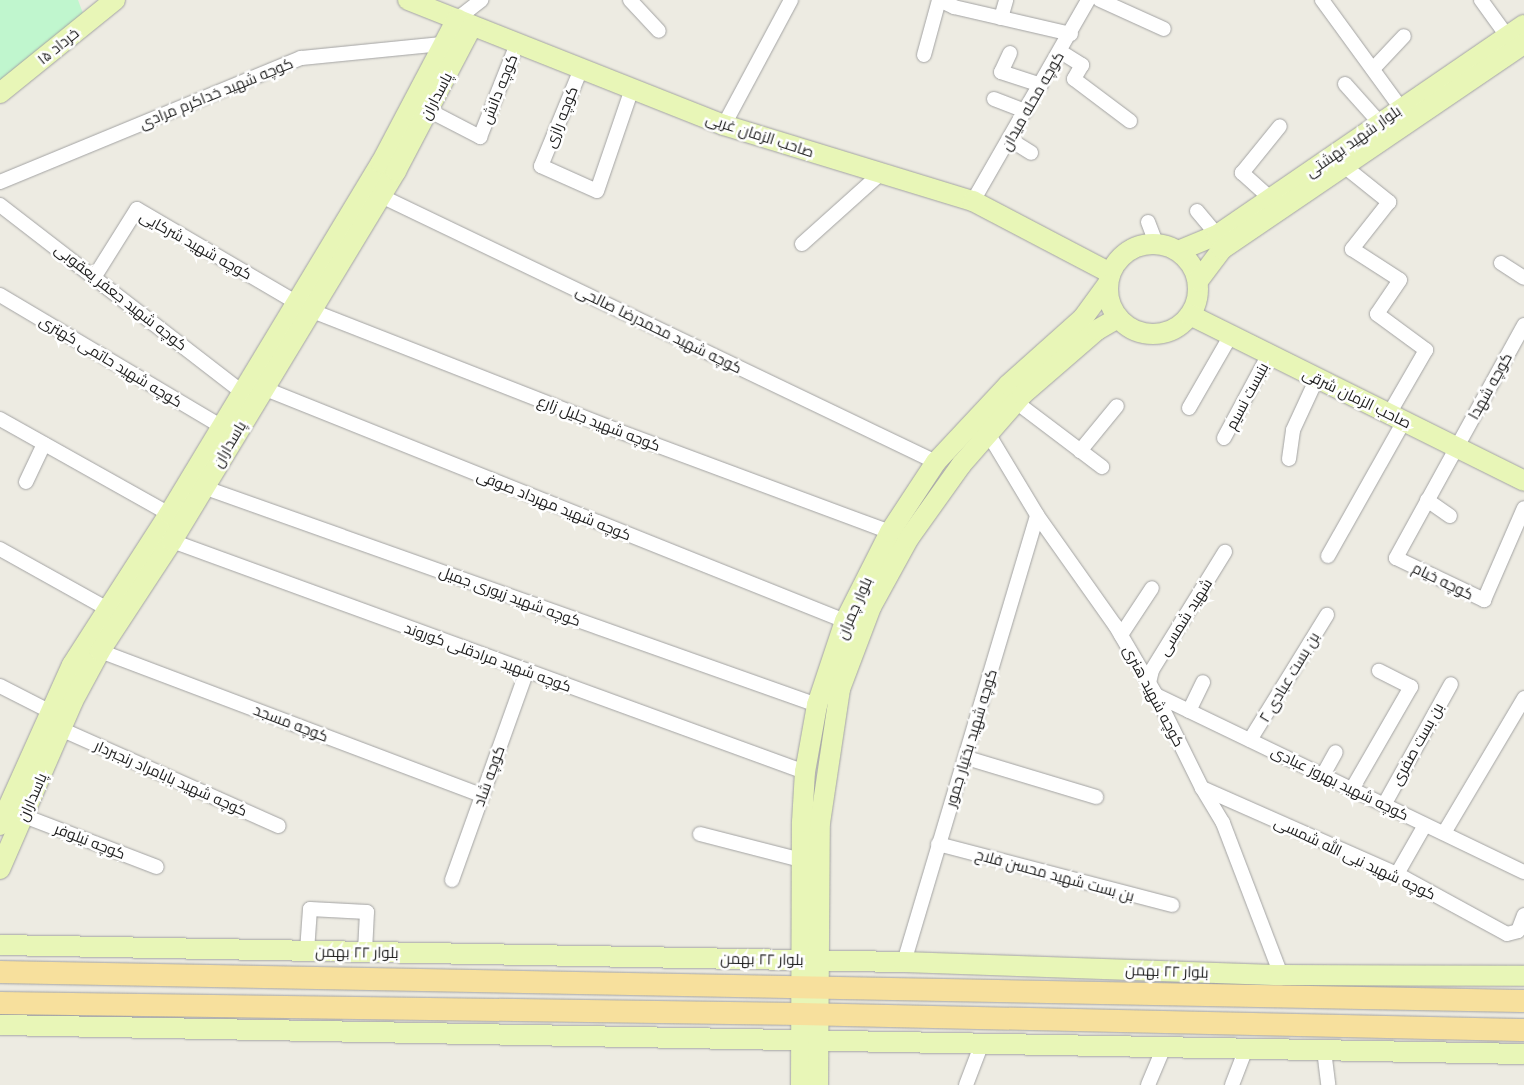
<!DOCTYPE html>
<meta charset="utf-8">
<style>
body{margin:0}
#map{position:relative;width:1524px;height:1085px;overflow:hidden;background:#edebe2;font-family:Poppins,Cairo,sans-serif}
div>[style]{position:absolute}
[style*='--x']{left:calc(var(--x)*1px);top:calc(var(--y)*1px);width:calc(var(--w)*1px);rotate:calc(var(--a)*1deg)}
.park>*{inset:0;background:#c0f6ce}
.roads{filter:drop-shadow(0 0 1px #a3a3a3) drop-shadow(0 0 1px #a3a3a3)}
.street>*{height:14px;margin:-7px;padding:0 7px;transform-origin:7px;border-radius:7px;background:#fff}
.secondary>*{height:20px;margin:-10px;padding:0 10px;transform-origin:10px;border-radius:10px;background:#e8f6b7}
.secondary>.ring{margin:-10px;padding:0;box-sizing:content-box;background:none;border:20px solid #e8f6b7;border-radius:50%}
.primary>*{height:22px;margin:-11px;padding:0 11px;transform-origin:11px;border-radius:11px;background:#f7e09d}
span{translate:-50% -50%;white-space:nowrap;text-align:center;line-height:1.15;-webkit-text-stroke:5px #fff;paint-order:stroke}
.street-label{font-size:15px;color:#1c1c1c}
</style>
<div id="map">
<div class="park">
<i style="clip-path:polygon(0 0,78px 0,84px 16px,0 82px)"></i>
</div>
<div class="roads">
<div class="street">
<i style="--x:630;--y:0;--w:42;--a:46.9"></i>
<i style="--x:939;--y:0;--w:17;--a:25"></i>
<i style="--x:954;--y:7;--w:120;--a:13"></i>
<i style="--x:1100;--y:0;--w:70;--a:24.4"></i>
<i style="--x:1322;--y:0;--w:132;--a:53.9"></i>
<i style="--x:1481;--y:0;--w:44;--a:54.2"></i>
<i style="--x:1001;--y:18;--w:19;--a:-74"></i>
<i style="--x:457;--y:19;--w:31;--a:-38"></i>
<i style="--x:1061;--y:52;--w:25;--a:32"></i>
<i style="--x:1082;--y:65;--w:16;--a:120"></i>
<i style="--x:1074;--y:79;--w:70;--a:36.9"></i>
<i style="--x:1010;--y:53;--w:21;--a:115"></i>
<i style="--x:1001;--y:72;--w:42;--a:18"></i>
<i style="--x:924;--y:55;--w:57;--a:-74.7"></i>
<i style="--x:581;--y:69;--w:105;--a:112.4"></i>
<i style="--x:541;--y:166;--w:61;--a:24.1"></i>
<i style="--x:597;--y:191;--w:108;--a:-71.1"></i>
<i style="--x:1373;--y:69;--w:45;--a:-46.8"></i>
<i style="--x:1345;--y:84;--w:51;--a:48.2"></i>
<i style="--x:994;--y:99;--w:34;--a:21"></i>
<i style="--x:428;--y:110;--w:59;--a:27.4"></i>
<i style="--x:480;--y:137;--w:100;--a:-68.3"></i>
<i style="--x:724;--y:125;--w:142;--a:-61.8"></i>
<i style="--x:1009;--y:139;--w:26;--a:32"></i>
<i style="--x:1344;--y:166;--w:58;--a:38.7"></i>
<i style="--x:1389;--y:202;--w:60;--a:128.2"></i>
<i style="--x:1352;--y:249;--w:57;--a:32.9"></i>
<i style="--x:1400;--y:280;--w:41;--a:124.1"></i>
<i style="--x:1377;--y:314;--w:61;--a:36.3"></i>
<i style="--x:1426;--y:350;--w:74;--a:120"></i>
<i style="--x:0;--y:182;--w:326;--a:-22.4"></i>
<i style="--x:301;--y:58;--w:142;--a:-5.7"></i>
<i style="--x:381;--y:196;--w:615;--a:25.61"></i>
<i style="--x:1270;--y:198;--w:38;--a:-138"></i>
<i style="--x:1242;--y:173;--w:60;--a:-51"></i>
<i style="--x:973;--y:201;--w:232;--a:-60.2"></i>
<i style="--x:0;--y:205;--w:304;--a:37.7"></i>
<i style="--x:1197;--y:211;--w:31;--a:50"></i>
<i style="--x:1148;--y:222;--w:22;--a:69"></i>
<i style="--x:802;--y:244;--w:106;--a:-41.9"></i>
<i style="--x:1501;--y:263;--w:27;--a:33"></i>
<i style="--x:95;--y:276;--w:79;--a:-57.9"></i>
<i style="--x:137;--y:209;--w:186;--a:30.4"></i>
<i style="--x:0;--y:295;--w:258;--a:30.7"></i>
<i style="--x:310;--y:310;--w:326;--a:21.4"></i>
<i style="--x:613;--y:429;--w:296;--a:20.4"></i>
<i style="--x:1524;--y:325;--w:266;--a:118.8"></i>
<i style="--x:1396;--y:558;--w:98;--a:25.5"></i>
<i style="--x:1484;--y:600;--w:100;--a:-66.5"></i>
<i style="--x:263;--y:388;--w:627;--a:21.82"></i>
<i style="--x:1016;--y:402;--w:108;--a:37.1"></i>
<i style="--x:1189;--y:408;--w:84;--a:-60.1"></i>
<i style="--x:0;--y:419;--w:194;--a:29.3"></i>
<i style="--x:989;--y:435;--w:93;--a:59"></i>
<i style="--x:1037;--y:515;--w:135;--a:54.7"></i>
<i style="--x:1115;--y:625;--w:81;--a:59.6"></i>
<i style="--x:1156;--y:695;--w:104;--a:63.7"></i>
<i style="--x:1202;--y:788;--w:41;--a:59"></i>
<i style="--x:1223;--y:823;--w:163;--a:69.1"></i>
<i style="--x:1224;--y:438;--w:95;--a:-61.8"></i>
<i style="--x:1080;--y:451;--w:58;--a:-50.6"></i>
<i style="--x:1289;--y:459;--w:29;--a:-82"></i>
<i style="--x:1293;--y:430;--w:57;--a:-65.2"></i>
<i style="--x:26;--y:482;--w:42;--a:-64.7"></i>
<i style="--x:203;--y:487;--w:652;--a:19.55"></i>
<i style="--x:1427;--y:500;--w:28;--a:35"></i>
<i style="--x:172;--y:541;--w:674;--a:20.05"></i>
<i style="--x:0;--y:549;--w:124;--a:29.1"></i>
<i style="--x:1328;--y:556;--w:155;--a:-60.6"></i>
<i style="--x:1121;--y:635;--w:56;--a:-56.6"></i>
<i style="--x:100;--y:651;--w:408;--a:20.7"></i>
<i style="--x:1149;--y:683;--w:13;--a:-77"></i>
<i style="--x:1152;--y:670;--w:139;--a:-58.3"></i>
<i style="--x:0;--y:686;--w:57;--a:27"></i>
<i style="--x:1156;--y:695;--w:408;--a:25.7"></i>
<i style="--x:1189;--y:711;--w:32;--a:-64"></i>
<i style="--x:63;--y:730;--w:236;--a:24"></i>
<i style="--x:1250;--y:740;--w:147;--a:-58.4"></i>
<i style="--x:967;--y:758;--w:135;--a:16.8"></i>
<i style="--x:1323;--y:775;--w:26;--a:-61"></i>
<i style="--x:1202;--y:788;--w:213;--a:23.8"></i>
<i style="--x:1397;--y:874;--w:125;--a:28.6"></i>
<i style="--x:1507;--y:934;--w:11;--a:-15"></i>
<i style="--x:1518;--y:931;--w:17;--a:-69"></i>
<i style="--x:1352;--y:789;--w:118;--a:-60"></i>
<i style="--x:1411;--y:687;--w:36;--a:-153"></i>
<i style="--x:1384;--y:805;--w:138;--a:-61"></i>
<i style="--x:24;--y:816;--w:142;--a:21"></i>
<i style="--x:1444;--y:833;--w:157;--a:-59.3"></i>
<i style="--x:700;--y:834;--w:104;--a:14.4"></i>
<i style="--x:938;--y:844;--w:242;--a:14.6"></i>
<i style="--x:1397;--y:874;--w:56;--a:-60.3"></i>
<i style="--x:452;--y:880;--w:222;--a:-70.3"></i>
<i style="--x:307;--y:951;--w:42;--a:-85.9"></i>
<i style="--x:310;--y:909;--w:57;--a:3"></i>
<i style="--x:367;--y:912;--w:40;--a:92.9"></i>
<i style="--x:904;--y:962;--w:466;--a:-73.4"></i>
<i style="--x:1324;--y:1050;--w:35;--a:83"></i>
<i style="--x:966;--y:1085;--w:45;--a:-69.1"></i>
<i style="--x:1148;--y:1085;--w:41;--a:-67.2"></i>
<i style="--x:1232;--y:1085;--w:40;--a:-69"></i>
</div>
<div class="secondary">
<i style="--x:408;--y:0;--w:340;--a:21.6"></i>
<i style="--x:724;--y:125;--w:260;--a:17"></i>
<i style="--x:973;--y:201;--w:155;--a:27.7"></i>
<i style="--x:0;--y:93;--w:148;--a:-39"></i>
<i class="ring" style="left:1108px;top:244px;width:70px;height:70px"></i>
<i style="--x:1178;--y:251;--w:42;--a:-22.3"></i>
<i style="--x:1217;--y:235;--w:372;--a:-34.4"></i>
<i style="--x:1198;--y:281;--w:40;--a:-53"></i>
<i style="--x:1222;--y:249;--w:365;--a:-34.2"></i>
<i style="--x:1190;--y:315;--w:373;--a:26.4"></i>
<i style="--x:0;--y:825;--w:175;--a:-65.8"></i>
<i style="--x:72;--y:665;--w:179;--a:-57.3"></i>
<i style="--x:169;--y:514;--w:410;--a:-58.9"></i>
<i style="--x:381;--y:163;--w:163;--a:-62.2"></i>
<i style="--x:0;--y:869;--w:183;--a:-66.5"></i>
<i style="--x:73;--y:701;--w:57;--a:-61.6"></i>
<i style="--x:100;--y:651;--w:131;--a:-56.8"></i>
<i style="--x:172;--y:541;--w:433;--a:-58.8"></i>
<i style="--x:396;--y:171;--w:164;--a:-62.3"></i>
<i style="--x:0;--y:945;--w:904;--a:1.08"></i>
<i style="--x:904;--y:962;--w:377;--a:2"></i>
<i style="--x:1281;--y:975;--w:243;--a:0.2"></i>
<i style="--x:0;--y:1025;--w:1524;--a:1.09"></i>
<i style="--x:801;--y:1085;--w:263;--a:-89.8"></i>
<i style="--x:802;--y:822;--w:50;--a:-86.6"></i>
<i style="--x:805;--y:772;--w:68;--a:-79.8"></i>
<i style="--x:817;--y:705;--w:89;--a:-71.6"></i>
<i style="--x:845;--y:621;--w:100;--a:-63.2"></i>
<i style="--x:890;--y:532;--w:84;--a:-56.7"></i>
<i style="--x:936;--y:462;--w:105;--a:-46.9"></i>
<i style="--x:1008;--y:385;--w:101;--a:-41.8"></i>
<i style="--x:1083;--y:318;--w:41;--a:-54"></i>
<i style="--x:818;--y:1085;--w:262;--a:-89.6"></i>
<i style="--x:820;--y:823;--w:135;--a:-81.5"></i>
<i style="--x:840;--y:689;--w:88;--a:-69.3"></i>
<i style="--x:871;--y:607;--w:79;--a:-61.2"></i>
<i style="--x:909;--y:538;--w:90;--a:-54.5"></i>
<i style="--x:961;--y:465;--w:93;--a:-48.9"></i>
<i style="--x:1022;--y:395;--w:99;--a:-40.9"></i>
<i style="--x:1097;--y:330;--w:24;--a:-30"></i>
</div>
<div class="primary">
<i style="--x:0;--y:972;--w:1524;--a:1.09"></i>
<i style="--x:0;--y:1003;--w:800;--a:0.79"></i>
<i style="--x:800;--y:1014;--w:724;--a:1.27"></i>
</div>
</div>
<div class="street-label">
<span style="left:58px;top:46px;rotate:-39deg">۱۵ خرداد</span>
<span style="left:499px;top:89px;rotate:-68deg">کوچه دانش</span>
<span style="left:216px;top:93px;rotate:-22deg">کوچه شهید خداکرم مرادی</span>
<span style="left:436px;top:96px;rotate:-62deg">پاسداران</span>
<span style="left:1032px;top:101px;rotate:-60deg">کوچه محله میدان</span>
<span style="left:561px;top:117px;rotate:-68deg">کوچه رازی</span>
<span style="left:760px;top:135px;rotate:18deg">صاحب الزمان غربی</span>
<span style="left:1353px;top:141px;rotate:-35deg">بلوار شهید بهشتی</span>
<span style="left:196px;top:245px;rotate:29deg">کوچه شهید شرکایی</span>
<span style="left:121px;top:297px;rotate:38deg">کوچه شهید جعفر یعقوبی</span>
<span style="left:659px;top:329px;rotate:26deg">کوچه شهید محمدرضا صالحی</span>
<span style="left:111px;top:361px;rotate:31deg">کوچه شهید حاتمی کهتری</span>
<span style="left:1490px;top:386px;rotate:-61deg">کوچه شهدا</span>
<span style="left:1247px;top:396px;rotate:-62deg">بنبست نسیم</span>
<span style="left:1357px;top:398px;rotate:26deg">صاحب الزمان شرقی</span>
<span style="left:599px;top:423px;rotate:21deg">کوچه شهید جلیل زارع</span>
<span style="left:229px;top:444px;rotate:-59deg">پاسداران</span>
<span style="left:554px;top:505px;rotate:22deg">کوچه شهید مهرداد صوفی</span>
<span style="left:1443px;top:581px;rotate:26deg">کوچه خیام</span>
<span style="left:510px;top:596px;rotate:20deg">کوچه شهید زیوری جمیل</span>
<span style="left:854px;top:608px;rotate:-66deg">بلوار چمران</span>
<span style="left:1185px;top:617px;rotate:-58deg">شهید شمسی</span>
<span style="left:488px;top:657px;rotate:20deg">کوچه شهید مرادقلی کوروند</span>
<span style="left:1289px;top:677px;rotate:-59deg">بن بست عبادی ۲</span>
<span style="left:1154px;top:696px;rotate:62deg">کوچه شهید هنری</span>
<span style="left:291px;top:723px;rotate:21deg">کوچه مسجد</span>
<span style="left:971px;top:738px;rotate:-73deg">کوچه شهید بختیار جمور</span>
<span style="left:1417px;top:744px;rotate:-61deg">بن بست صفری</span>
<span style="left:489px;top:776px;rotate:-70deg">کوچه شاد</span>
<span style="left:171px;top:778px;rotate:24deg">کوچه شهید بابامراد رنجبردار</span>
<span style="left:1340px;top:783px;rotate:26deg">کوچه شهید بهروز عبادی</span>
<span style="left:32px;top:797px;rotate:-66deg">پاسداران</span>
<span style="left:90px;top:841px;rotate:21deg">کوچه نیلوفر</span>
<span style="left:1355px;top:858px;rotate:25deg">کوچه شهید نبی الله شمسی</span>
<span style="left:1055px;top:875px;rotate:15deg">بن بست شهید محسن فلاح</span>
<span style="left:357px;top:952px;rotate:1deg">بلوار ۲۲ بهمن</span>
<span style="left:762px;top:959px;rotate:1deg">بلوار ۲۲ بهمن</span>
<span style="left:1167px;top:971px;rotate:2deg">بلوار ۲۲ بهمن</span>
</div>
</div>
